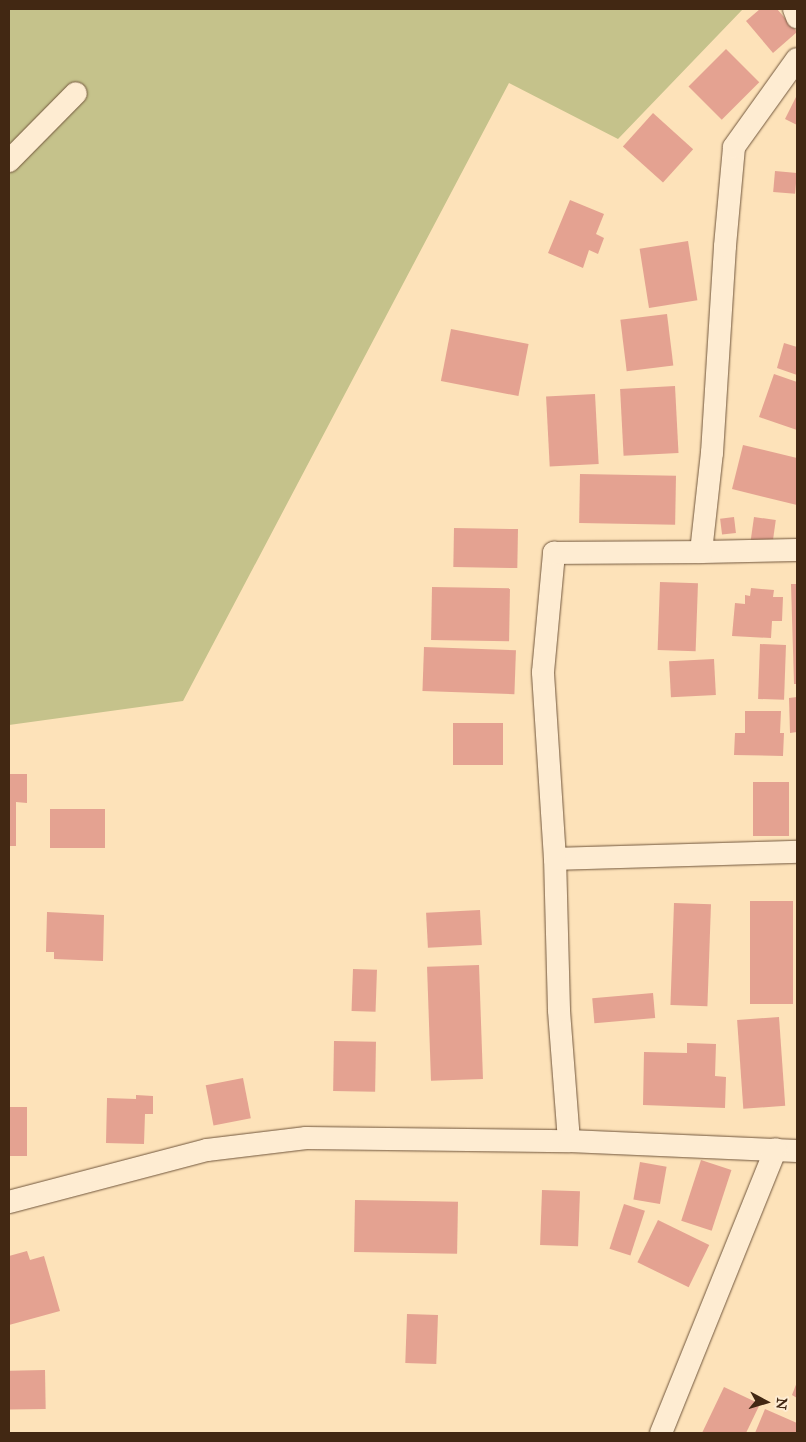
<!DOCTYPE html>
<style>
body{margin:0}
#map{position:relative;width:806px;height:1442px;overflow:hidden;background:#fde2b9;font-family:"IM FELL Great Primer",serif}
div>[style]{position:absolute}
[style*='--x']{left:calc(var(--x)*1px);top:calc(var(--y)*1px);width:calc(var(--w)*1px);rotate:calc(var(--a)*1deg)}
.green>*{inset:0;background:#c5c28b}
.building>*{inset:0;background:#e4a291;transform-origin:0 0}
.roads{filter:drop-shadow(0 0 1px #71563c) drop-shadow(0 0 1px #71563c)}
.street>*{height:22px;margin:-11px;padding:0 11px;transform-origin:11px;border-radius:11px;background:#feecd2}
span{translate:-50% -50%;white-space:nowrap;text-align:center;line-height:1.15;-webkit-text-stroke:4px #feecd2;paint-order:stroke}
.frame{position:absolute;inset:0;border:10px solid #422813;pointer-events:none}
.north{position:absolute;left:741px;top:1377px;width:50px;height:50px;-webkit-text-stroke:4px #feecd2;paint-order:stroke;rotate:96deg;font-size:14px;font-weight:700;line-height:20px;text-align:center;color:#422813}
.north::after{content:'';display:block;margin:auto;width:18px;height:22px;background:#422813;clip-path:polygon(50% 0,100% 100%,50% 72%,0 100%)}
</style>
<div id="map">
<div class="green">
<i style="clip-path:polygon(9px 9px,743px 9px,618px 139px,509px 83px,183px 701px,9px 725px)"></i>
</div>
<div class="building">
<i style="clip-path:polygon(760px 9px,777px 9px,797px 32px,773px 53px,746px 21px)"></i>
<i style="left:726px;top:49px;width:47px;height:53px;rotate:45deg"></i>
<i style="clip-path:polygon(797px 95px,797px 125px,785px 119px)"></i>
<i style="left:653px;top:113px;width:54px;height:45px;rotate:42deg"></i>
<i style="left:775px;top:171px;width:22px;height:21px;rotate:5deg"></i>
<i style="clip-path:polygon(570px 200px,604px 214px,596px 234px,604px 238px,598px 254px,589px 250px,583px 268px,548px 253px)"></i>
<i style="left:688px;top:241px;width:60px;height:49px;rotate:81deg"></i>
<i style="left:667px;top:314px;width:52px;height:47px;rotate:83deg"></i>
<i style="left:451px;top:329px;width:79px;height:53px;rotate:11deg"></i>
<i style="clip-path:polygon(784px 343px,797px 347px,797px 375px,777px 368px)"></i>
<i style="clip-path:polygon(774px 374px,797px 382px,797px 430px,759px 417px)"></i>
<i style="left:675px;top:386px;width:67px;height:55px;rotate:87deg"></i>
<i style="left:595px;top:394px;width:70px;height:49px;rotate:87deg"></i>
<i style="clip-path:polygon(743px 445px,797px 458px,797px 505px,732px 489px)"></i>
<i style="left:580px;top:474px;width:96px;height:49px;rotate:1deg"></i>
<i style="left:734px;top:517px;width:16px;height:14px;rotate:83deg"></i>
<i style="left:754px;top:517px;width:22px;height:23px;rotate:8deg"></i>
<i style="left:454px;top:528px;width:64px;height:39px;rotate:1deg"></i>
<i style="left:660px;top:582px;width:38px;height:68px;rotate:2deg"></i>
<i style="clip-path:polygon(791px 584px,797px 584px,797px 684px,794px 684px)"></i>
<i style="left:432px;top:587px;width:78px;height:53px;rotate:1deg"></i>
<i style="clip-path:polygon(751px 588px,774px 590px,773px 597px,783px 597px,782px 621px,772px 621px,771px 638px,732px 636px,735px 603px,745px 604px,745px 595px,750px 596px)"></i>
<i style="left:760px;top:644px;width:26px;height:55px;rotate:2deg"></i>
<i style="left:424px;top:647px;width:92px;height:44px;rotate:2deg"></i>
<i style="left:714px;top:659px;width:36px;height:45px;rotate:87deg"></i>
<i style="clip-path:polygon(797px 697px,797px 732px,790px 733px,789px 698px)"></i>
<i style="clip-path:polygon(745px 711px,781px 711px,780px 733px,784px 733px,783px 756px,734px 755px,735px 733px,745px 733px)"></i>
<i style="left:453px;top:723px;width:50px;height:42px"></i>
<i style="clip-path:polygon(9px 774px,27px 774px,27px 803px,16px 802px,16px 846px,9px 846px)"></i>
<i style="left:753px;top:782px;width:36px;height:54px"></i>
<i style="left:50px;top:809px;width:55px;height:39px"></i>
<i style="left:750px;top:901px;width:43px;height:103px"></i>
<i style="left:674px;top:903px;width:37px;height:102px;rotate:2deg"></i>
<i style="left:480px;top:910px;width:35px;height:54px;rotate:87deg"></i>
<i style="clip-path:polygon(47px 912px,104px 915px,103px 961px,54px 959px,54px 952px,46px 952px)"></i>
<i style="left:479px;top:965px;width:114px;height:52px;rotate:88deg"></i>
<i style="left:353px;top:969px;width:24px;height:42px;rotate:2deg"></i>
<i style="left:653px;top:993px;width:25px;height:61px;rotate:85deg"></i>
<i style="left:779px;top:1017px;width:89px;height:42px;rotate:86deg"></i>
<i style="left:334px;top:1041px;width:42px;height:50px;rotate:1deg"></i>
<i style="clip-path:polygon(687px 1043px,716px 1044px,715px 1076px,726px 1077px,725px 1108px,643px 1105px,644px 1052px,687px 1053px)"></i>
<i style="left:243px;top:1078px;width:41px;height:38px;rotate:79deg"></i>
<i style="clip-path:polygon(136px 1095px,153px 1096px,153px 1114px,145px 1114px,144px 1144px,106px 1143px,107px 1098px,136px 1099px)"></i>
<i style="left:9px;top:1107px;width:18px;height:49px"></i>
<i style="left:701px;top:1160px;width:32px;height:64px;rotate:18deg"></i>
<i style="left:640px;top:1162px;width:27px;height:38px;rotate:10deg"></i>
<i style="left:542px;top:1190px;width:38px;height:55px;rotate:2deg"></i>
<i style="left:355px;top:1200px;width:103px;height:52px;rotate:1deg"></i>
<i style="left:624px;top:1204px;width:22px;height:47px;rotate:18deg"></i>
<i style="left:658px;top:1220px;width:57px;height:47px;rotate:26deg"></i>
<i style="clip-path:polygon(27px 1251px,30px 1260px,44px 1256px,60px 1311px,9px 1325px,9px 1256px)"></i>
<i style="left:407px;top:1314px;width:31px;height:49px;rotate:2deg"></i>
<i style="left:45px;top:1370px;width:39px;height:36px;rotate:89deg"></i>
<i style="clip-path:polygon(797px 1382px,797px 1398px,792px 1395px)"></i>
<i style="clip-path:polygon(724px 1387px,760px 1404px,746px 1433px,702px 1433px)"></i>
<i style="clip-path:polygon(765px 1409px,797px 1423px,797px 1433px,755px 1433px)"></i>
</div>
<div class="roads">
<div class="street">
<i style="--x:794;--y:9;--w:9;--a:69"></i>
<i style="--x:9;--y:161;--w:95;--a:-45.4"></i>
<i style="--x:701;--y:552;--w:96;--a:-1.2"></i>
<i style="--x:555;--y:859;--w:242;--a:-1.7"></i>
<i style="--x:569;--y:1141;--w:131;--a:-94.4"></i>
<i style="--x:559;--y:1010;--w:151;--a:-91.5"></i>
<i style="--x:555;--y:859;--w:187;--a:-93.7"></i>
<i style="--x:543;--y:672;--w:120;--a:-84.7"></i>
<i style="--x:554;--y:553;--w:147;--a:-0.4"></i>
<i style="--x:701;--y:552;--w:100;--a:-83.7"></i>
<i style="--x:712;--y:453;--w:207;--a:-86.4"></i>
<i style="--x:725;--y:246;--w:99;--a:-84.8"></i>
<i style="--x:734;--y:147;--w:108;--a:-54.4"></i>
<i style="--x:9;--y:1202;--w:205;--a:-14.7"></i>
<i style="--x:207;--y:1150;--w:100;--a:-6.9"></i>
<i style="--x:306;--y:1138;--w:263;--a:0.7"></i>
<i style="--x:569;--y:1141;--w:228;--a:2.5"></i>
<i style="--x:661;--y:1433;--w:306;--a:-68"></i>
</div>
</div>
<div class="frame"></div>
<div class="north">N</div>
</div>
